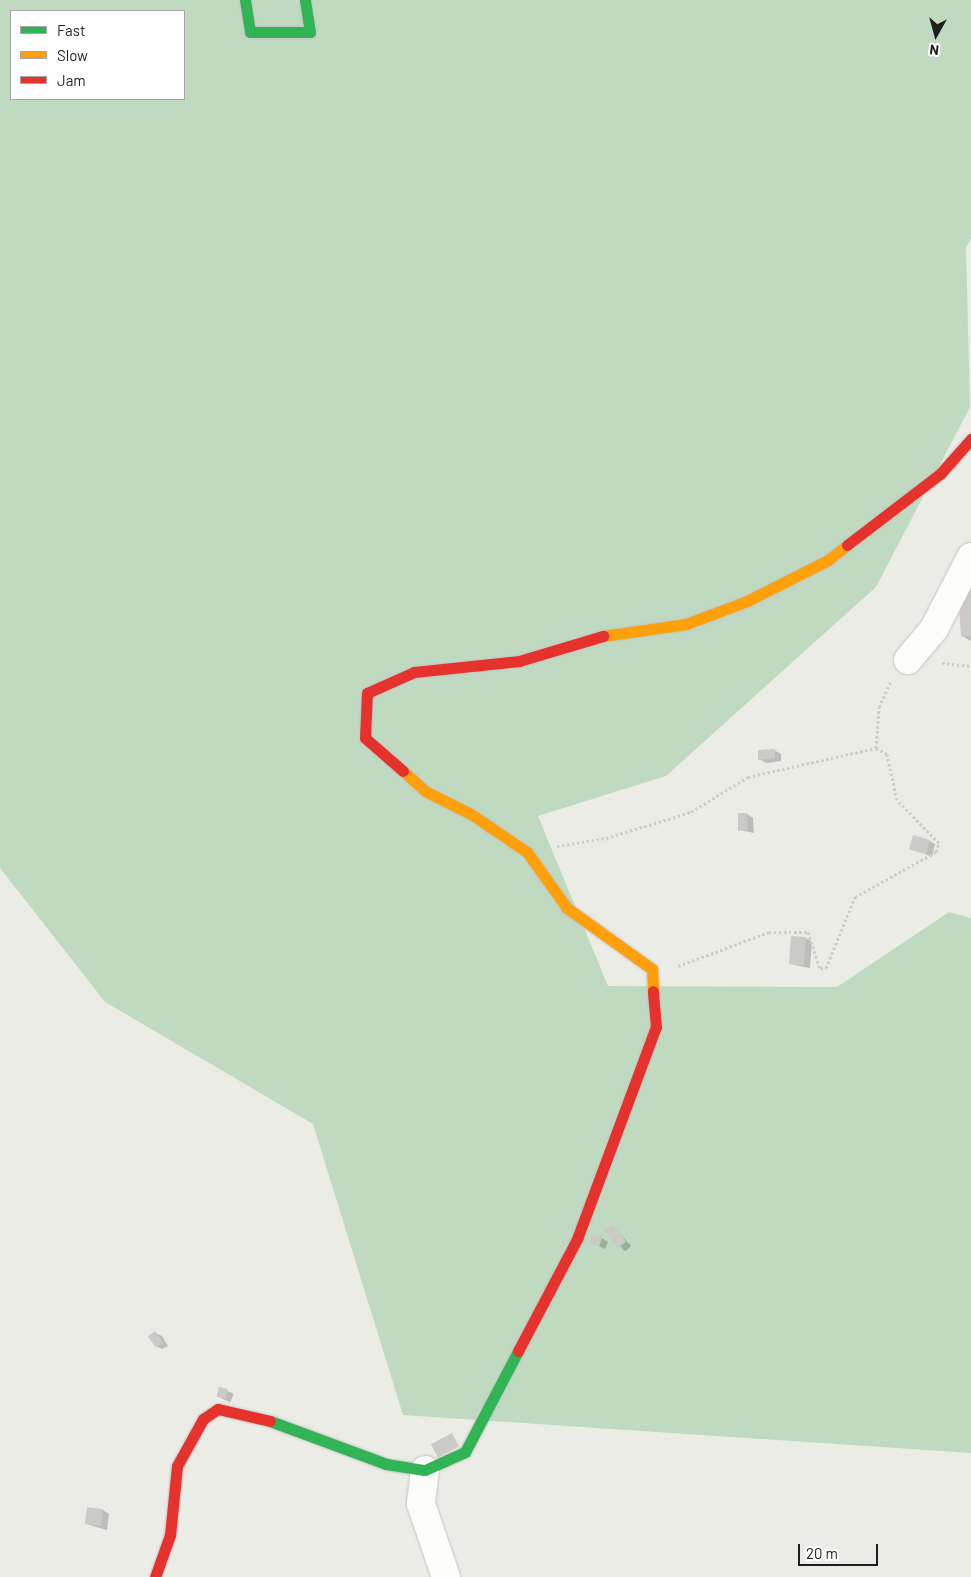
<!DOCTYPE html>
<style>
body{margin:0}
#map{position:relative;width:971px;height:1577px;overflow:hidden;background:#ecece7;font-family:Barlow,sans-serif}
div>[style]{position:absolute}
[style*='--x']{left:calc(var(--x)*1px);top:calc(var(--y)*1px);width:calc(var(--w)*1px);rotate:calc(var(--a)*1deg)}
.forest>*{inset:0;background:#c0dac2}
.shadow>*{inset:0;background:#0003;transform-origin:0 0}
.building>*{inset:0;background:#cbcac7;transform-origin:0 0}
.path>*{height:3px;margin-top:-1.5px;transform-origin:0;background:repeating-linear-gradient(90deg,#d2ccc3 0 2.5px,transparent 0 5px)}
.roads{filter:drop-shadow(0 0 1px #c3c3c1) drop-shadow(0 0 1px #c3c3c1)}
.street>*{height:28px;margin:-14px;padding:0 14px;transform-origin:14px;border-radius:14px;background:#fcfcfb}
.fast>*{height:11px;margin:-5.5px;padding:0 5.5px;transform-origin:5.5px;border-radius:5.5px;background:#30b455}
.slow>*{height:11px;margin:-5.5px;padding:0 5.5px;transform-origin:5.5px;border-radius:5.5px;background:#ff9f0a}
.jam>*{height:11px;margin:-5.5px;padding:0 5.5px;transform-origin:5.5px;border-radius:5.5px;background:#e5322d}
span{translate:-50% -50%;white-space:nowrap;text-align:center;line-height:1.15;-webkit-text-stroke:5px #fff;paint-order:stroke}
.legend{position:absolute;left:10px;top:10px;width:175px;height:90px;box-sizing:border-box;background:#fff;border:1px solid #a5a5a5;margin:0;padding:6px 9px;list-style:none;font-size:15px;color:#1e1e1e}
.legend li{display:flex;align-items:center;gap:10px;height:25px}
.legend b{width:25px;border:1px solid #a5a5a5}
.north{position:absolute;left:911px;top:10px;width:50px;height:50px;-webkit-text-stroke:4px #fff;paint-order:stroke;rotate:187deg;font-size:14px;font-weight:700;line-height:20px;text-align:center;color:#1e1e1e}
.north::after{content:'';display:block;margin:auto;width:18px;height:22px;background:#1e1e1e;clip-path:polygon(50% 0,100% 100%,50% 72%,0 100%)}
.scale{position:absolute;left:798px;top:1544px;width:80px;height:22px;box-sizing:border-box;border:2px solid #1e1e1e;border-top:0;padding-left:6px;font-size:15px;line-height:18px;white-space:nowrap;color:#1e1e1e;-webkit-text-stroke:4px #fff;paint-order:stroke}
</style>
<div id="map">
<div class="forest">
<i style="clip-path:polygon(evenodd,0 0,971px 0,971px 238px,966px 248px,970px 407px,876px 587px,666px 776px,538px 816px,608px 986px,837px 987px,949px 912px,971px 918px,971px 1453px,403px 1415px,313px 1124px,105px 1002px,0 868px,0 0,11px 11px,184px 11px,184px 99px,11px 99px,11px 11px)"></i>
</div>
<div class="shadow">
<i style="clip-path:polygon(971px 593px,971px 641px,962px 636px)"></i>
<i style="clip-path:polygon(774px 750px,781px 754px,781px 761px,766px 763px,759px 759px)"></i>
<i style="clip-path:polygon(747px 814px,753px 818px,754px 833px,740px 830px)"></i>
<i style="clip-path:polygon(929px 841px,935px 844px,932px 857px,910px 848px)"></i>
<i style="clip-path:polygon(806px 938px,812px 942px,810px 968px,790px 964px)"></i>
<i style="left:613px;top:1226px;width:27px;height:8px;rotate:48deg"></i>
<i style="clip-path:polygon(602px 1238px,608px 1242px,605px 1249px,591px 1243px)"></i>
<i style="clip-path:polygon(155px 1333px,162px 1336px,168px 1346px,162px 1349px,156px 1346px)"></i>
<i style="left:220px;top:1388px;width:15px;height:9px;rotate:23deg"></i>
<i style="clip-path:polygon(103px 1510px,109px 1514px,107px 1530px,86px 1524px)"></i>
</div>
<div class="building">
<i style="clip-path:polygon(971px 591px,971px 636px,961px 637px,958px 592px)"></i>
<i style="clip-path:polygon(775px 749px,775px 758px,758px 760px,758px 750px)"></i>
<i style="clip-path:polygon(738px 813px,747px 813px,748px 830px,738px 831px)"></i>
<i style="left:913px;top:835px;width:18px;height:15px;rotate:16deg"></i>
<i style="left:791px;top:936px;width:15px;height:28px;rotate:4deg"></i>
<i style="left:613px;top:1224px;width:22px;height:11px;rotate:54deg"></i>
<i style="clip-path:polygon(593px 1234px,602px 1237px,599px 1247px,589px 1243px)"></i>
<i style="left:155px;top:1331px;width:14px;height:9px;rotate:54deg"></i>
<i style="left:219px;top:1387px;width:9px;height:10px;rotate:13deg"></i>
<i style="left:452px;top:1433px;width:15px;height:24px;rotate:62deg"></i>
<i style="left:87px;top:1507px;width:16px;height:17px;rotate:7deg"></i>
</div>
<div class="path">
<i style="--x:942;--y:663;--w:29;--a:6"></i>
<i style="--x:557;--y:846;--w:50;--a:-9.3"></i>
<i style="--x:606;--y:838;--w:89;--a:-17"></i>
<i style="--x:691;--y:812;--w:67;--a:-31.6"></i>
<i style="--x:748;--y:777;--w:131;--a:-12.8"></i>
<i style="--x:876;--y:748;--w:41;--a:-85.8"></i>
<i style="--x:879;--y:707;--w:29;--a:-65"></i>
<i style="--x:678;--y:966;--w:97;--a:-20.5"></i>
<i style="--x:769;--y:932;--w:39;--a:0"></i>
<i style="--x:808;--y:932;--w:38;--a:72"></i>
<i style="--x:820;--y:968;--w:6;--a:0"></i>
<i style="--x:826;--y:968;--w:77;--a:-67.8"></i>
<i style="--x:855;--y:897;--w:93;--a:-29.1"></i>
<i style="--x:936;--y:852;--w:9;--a:-72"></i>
<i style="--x:939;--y:843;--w:60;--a:-134.3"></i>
<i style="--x:897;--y:800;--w:47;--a:-102.3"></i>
<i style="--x:887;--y:754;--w:13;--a:-151"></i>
</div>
<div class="roads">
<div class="street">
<i style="--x:908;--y:660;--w:40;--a:-50"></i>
<i style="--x:934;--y:629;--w:81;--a:-62.8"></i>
<i style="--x:425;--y:1470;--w:34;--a:97"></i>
<i style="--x:421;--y:1504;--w:77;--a:71.1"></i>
</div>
<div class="fast">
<i style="--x:245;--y:0;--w:32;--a:81"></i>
<i style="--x:250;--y:32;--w:60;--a:0"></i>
<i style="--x:310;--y:32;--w:32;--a:-99"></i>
<i style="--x:270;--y:1421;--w:124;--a:20.3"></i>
<i style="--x:386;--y:1464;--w:39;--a:9"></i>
<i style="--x:425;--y:1470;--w:44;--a:-24.2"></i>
<i style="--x:465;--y:1452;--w:114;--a:-62.3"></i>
</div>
<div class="slow">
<i style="--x:603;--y:636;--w:84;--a:-8.2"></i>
<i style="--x:686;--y:624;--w:65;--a:-20.7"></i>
<i style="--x:747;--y:601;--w:91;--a:-26.8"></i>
<i style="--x:828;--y:560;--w:24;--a:-38"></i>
<i style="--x:403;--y:771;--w:30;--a:42"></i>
<i style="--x:425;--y:791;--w:51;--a:26.6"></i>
<i style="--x:471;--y:814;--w:68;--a:34.2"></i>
<i style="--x:527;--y:852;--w:69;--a:54.5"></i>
<i style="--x:567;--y:908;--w:105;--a:35.7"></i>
<i style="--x:652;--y:969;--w:22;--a:87"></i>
</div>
<div class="jam">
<i style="--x:847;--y:545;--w:117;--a:-37.4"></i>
<i style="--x:940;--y:474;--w:47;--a:-48.5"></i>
<i style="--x:403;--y:771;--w:50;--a:-139"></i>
<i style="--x:365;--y:738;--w:45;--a:-87.5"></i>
<i style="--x:367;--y:693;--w:51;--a:-24.1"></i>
<i style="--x:414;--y:672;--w:106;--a:-6"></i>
<i style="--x:519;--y:661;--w:88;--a:-16.6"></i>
<i style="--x:518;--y:1351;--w:127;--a:-62.2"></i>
<i style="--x:577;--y:1239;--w:226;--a:-69.6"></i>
<i style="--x:656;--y:1027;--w:36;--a:-95"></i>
<i style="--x:155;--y:1577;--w:45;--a:-70.3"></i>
<i style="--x:170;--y:1535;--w:69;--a:-84.2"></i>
<i style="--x:177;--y:1466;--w:54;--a:-61"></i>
<i style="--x:203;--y:1419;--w:18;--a:-34"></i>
<i style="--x:218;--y:1409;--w:53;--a:13"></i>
</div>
</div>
<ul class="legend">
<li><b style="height:6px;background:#30b455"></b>Fast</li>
<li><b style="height:6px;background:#ff9f0a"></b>Slow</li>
<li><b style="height:6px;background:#e5322d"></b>Jam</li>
</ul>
<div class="north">N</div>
<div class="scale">20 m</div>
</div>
